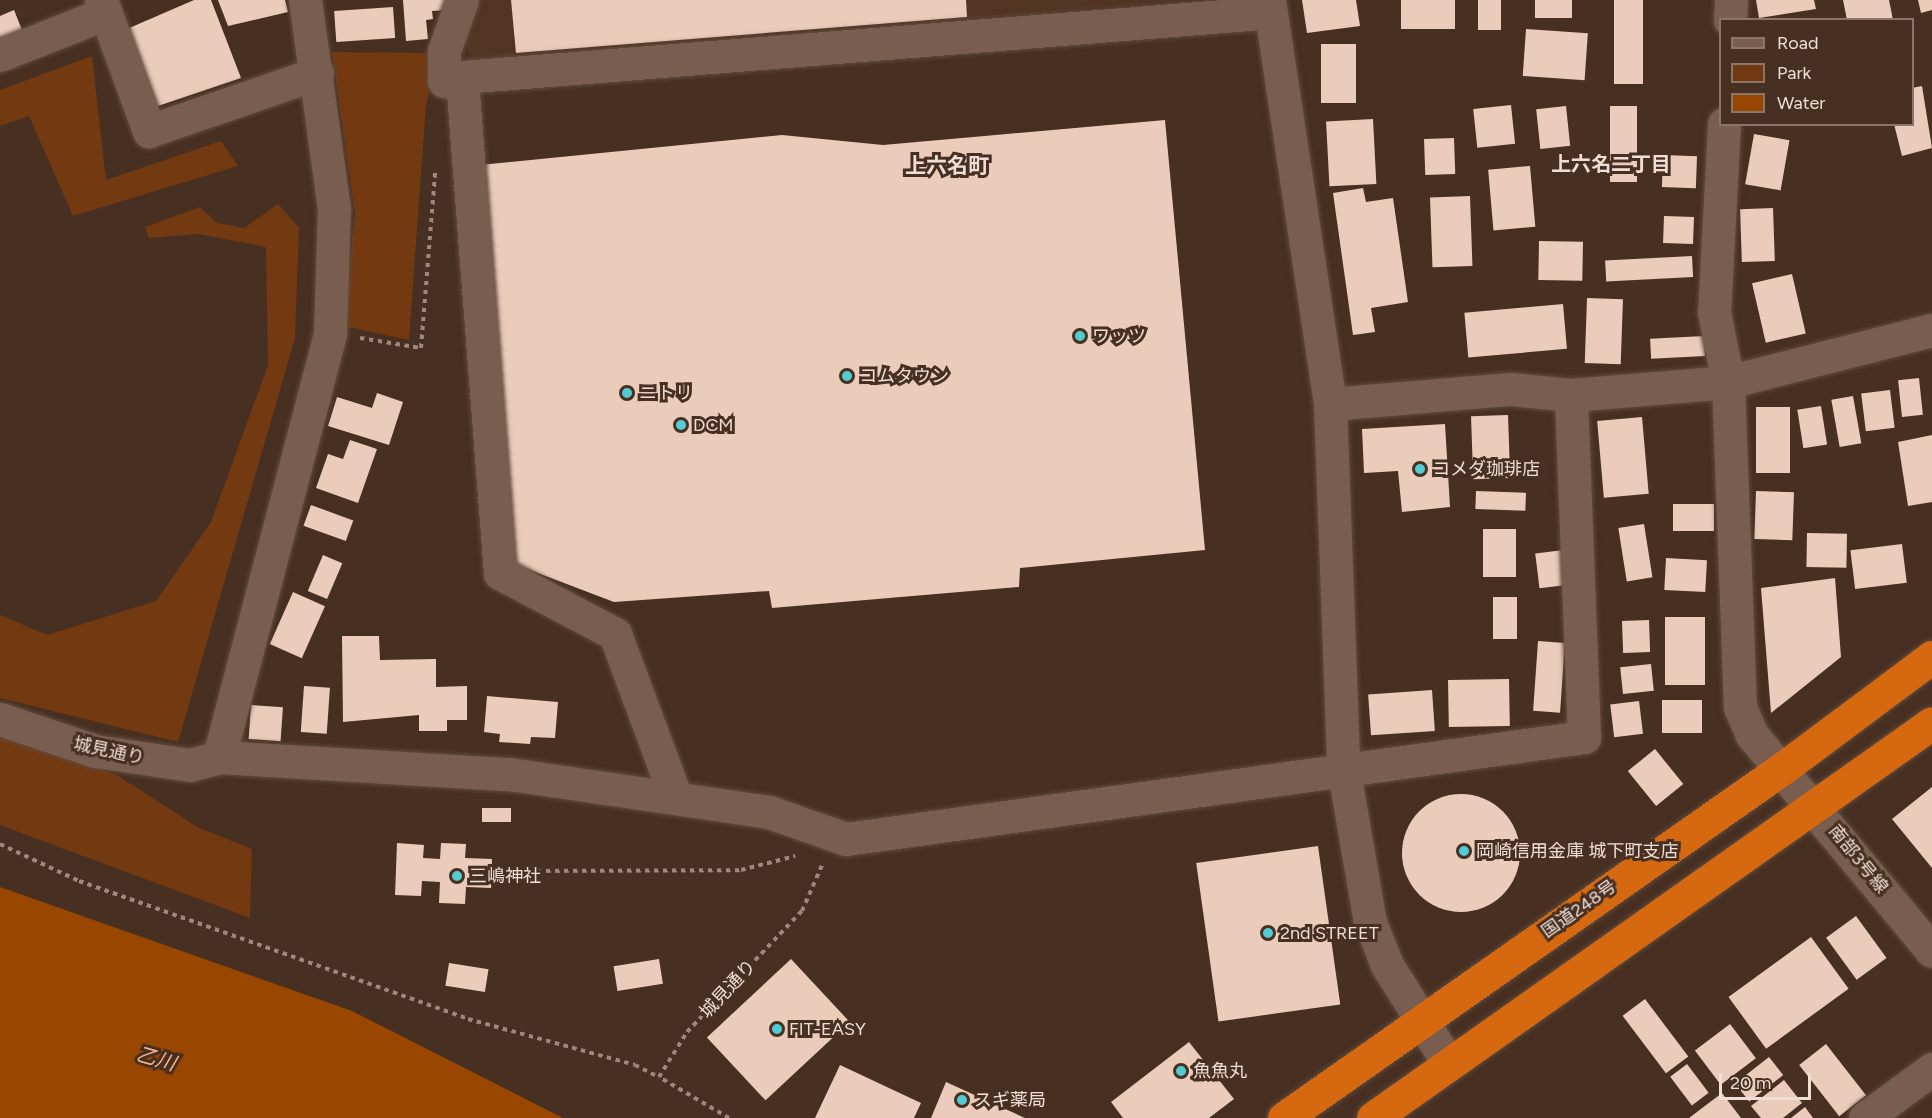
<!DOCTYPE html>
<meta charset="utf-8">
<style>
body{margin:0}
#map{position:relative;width:1932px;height:1118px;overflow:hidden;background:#472f21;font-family:Figtree,"Noto Sans JP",sans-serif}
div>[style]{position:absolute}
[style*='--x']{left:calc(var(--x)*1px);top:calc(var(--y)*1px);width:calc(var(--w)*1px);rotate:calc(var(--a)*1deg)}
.built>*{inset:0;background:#523422}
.green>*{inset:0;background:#733911}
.water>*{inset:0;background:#994700}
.building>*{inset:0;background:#ebccba;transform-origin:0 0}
.round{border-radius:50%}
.path>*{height:4px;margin-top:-2px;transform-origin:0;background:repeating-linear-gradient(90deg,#9c887c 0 4.5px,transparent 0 9px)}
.roads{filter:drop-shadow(0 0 2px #5f4b3e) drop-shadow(0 0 2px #5f4b3e)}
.minor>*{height:33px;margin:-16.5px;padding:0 16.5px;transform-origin:16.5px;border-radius:16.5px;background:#795e4f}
.highway>*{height:33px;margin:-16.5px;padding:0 16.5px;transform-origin:16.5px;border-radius:16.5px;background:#d66910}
.dots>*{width:16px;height:16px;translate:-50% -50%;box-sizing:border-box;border:3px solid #472f21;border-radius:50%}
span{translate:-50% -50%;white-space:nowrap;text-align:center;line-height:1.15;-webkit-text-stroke:6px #472f21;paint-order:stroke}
.poi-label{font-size:18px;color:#eeded5}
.left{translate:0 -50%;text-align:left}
.street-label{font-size:18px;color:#eeded5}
.neighbourhood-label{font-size:20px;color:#eeded5;font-weight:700}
.water-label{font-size:20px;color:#f9b58e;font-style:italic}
.quarter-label{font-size:21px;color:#eeded5;font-weight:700}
.legend{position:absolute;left:1719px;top:18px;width:195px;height:108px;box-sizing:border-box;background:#472f21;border:2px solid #8a7569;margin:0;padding:8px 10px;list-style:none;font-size:18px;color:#eeded5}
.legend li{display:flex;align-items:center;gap:12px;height:30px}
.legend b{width:30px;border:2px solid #8a7569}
.scale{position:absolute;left:1719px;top:1073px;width:92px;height:27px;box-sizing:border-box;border:3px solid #eeded5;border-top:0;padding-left:8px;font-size:18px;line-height:21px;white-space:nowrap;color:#eeded5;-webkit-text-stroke:4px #472f21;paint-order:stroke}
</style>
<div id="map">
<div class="built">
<i style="clip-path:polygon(471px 0,1179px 0,474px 65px,463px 40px)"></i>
</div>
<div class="green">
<i style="clip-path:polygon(332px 52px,439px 53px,426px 105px,409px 340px,343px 326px,355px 213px)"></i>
<i style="clip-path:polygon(92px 56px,106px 180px,221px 141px,238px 166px,73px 216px,29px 116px,0 126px,0 90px)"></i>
<i style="clip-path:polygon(278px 204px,299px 228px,295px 338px,178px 742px,0 698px,0 615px,47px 635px,156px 601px,211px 522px,268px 365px,266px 247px,198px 234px,149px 238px,145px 227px,200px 207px,217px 223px,244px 228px)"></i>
<i style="clip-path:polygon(0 736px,117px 775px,199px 828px,252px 849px,250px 918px,0 825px)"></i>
</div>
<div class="water">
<i style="clip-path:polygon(0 887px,352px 1011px,563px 1118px,0 1118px)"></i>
</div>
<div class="building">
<i style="clip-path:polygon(194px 0,211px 0,241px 78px,155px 107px,127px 29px)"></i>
<i style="clip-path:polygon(218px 0,285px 0,288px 12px,228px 26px)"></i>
<i style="clip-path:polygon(403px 0,446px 0,447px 10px,432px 11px,433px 19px,426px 20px,428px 39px,406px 41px)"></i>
<i style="clip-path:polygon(511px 0,966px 0,967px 17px,516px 53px)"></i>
<i style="clip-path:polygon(1302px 0,1356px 0,1360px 26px,1307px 33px)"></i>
<i style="left:1401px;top:0;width:54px;height:29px"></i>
<i style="left:1478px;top:0;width:23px;height:30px"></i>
<i style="left:1535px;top:0;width:37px;height:18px"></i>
<i style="left:1614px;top:0;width:29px;height:84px"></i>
<i style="clip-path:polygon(1756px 0,1814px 0,1816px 9px,1759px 18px)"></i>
<i style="clip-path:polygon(1843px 0,1889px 0,1893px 20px,1847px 20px)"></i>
<i style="clip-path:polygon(1918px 0,1932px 0,1932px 10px,1921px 13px)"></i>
<i style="left:393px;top:7px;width:31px;height:59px;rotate:86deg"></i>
<i style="clip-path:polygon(14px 10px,22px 30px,0 40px,0 16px)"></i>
<i style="left:1526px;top:29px;width:62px;height:47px;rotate:4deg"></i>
<i style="left:1321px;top:44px;width:35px;height:59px"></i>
<i style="clip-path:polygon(1922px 86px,1932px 148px,1902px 156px,1894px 124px,1912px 124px,1912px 88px)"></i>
<i style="left:1511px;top:105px;width:39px;height:38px;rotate:84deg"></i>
<i style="left:1566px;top:106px;width:40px;height:30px;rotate:84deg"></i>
<i style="left:1610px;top:106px;width:27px;height:76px"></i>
<i style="left:1373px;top:119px;width:65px;height:47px;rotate:87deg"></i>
<i style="clip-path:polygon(1165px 120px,1205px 550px,1020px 568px,1019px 587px,772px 608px,769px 591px,614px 602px,514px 564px,480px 165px,782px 135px,883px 145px)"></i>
<i style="left:1754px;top:134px;width:36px;height:51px;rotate:10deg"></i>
<i style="left:1454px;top:138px;width:36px;height:30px;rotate:88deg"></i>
<i style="left:1663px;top:155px;width:34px;height:32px;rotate:2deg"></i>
<i style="left:1530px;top:166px;width:61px;height:42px;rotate:85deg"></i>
<i style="clip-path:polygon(1363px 188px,1366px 202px,1393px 198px,1408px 302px,1371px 308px,1375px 332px,1353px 335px,1333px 193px)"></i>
<i style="left:1470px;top:196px;width:70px;height:40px;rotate:88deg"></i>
<i style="left:1773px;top:208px;width:53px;height:33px;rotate:88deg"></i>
<i style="left:1664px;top:216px;width:30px;height:27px;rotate:2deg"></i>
<i style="left:1539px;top:241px;width:44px;height:39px;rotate:1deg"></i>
<i style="left:1692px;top:256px;width:21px;height:87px;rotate:87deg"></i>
<i style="left:1792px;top:274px;width:61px;height:41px;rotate:77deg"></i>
<i style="left:1587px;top:298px;width:36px;height:65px;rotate:2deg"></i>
<i style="left:1563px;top:304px;width:45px;height:99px;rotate:85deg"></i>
<i style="left:1704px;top:336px;width:20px;height:54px;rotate:87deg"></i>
<i style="left:1919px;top:378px;width:37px;height:21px;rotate:84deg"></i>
<i style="left:1890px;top:390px;width:38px;height:29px;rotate:83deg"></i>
<i style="clip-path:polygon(377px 393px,403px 402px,389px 445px,328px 426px,337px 397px,372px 408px)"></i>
<i style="left:1853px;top:396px;width:48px;height:22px;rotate:80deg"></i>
<i style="left:1821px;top:406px;width:39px;height:24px;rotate:81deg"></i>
<i style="left:1756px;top:407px;width:34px;height:66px"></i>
<i style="left:1508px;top:415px;width:63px;height:37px;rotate:88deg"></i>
<i style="left:1642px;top:417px;width:77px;height:45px;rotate:85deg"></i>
<i style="clip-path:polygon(1445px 424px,1450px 507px,1402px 512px,1398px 471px,1364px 473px,1362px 429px)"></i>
<i style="clip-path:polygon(1932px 435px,1932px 502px,1908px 506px,1898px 442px)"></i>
<i style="clip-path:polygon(350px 440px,377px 449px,358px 503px,316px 488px,328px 454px,343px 459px)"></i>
<i style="left:1476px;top:491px;width:50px;height:18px;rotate:2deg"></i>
<i style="left:1756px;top:491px;width:38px;height:48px;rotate:2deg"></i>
<i style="left:1714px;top:504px;width:27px;height:41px;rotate:90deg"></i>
<i style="left:311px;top:505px;width:45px;height:22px;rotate:20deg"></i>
<i style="left:1644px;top:524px;width:54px;height:26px;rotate:81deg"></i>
<i style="left:1483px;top:529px;width:33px;height:48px"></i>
<i style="left:1807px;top:533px;width:40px;height:34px;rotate:1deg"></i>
<i style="left:1902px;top:544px;width:39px;height:52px;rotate:83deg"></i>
<i style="left:1564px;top:550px;width:35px;height:29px;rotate:83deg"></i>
<i style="left:323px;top:555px;width:21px;height:39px;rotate:23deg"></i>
<i style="left:1666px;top:558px;width:41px;height:32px;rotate:3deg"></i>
<i style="clip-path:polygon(1835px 578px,1841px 657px,1771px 713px,1761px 588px)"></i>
<i style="left:293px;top:592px;width:35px;height:57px;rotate:24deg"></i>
<i style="left:1493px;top:597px;width:24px;height:42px"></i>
<i style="left:1665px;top:617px;width:40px;height:68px"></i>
<i style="left:1649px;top:620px;width:32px;height:27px;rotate:88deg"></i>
<i style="clip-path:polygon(342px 636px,379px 636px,380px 660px,436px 659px,436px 687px,467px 686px,467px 720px,447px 720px,447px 731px,419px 731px,419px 715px,343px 722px)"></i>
<i style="left:1538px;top:641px;width:27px;height:70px;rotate:4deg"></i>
<i style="left:1651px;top:664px;width:27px;height:31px;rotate:84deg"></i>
<i style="left:1509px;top:679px;width:47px;height:61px;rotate:89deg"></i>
<i style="left:304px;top:686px;width:26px;height:46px;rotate:4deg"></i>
<i style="left:1432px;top:690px;width:41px;height:64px;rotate:86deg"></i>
<i style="clip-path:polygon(487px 696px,558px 702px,555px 738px,531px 737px,530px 744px,499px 742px,500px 734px,484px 732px)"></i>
<i style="left:1662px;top:700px;width:40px;height:33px"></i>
<i style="left:1639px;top:701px;width:33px;height:29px;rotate:83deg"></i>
<i style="left:251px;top:705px;width:32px;height:34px;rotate:4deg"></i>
<i style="left:1655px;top:749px;width:45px;height:35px;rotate:51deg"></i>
<i style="clip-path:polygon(1932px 787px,1932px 868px,1892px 819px)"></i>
<i class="round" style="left:1402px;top:794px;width:118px;height:118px"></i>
<i style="left:482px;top:808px;width:29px;height:14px"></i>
<i style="clip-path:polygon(397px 843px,424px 845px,423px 858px,440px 859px,441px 843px,466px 844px,465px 858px,492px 859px,491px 888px,466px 887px,465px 904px,439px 903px,440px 882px,422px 881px,421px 896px,395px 895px)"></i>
<i style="left:1318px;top:846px;width:160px;height:123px;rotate:82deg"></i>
<i style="left:1856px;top:916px;width:52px;height:37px;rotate:54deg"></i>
<i style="left:1811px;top:937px;width:64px;height:102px;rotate:54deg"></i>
<i style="left:659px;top:959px;width:25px;height:46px;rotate:81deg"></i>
<i style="left:791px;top:959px;width:86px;height:115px;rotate:47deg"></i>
<i style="left:449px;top:963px;width:40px;height:23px;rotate:9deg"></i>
<i style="left:1645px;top:999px;width:72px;height:28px;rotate:53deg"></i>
<i style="left:1730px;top:1024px;width:43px;height:44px;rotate:53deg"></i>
<i style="clip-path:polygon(1189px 1042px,1234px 1099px,1209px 1118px,1123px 1118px,1111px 1102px)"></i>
<i style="left:1826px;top:1044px;width:65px;height:34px;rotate:52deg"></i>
<i style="left:1769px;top:1057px;width:23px;height:43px;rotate:52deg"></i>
<i style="left:1687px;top:1064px;width:36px;height:21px;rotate:53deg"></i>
<i style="clip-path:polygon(840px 1065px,921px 1103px,914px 1118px,815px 1118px)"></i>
<i style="clip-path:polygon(1784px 1080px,1802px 1103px,1783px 1118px,1761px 1118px,1751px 1106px)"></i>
<i style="clip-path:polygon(946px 1082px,1025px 1118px,931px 1118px)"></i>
<i style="clip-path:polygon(1722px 1093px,1741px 1118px,1689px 1118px)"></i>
<i style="clip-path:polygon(1805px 1107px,1813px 1118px,1791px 1118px)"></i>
</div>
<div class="path">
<i style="--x:360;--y:338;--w:62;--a:9.3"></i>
<i style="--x:421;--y:348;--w:176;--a:-85.4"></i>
<i style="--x:0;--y:844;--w:87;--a:25.1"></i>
<i style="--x:79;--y:881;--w:413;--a:19.5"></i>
<i style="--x:468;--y:1019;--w:173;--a:15.4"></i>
<i style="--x:635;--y:1065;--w:27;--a:27"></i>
<i style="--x:492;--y:871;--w:249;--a:-0.2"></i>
<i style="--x:741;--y:870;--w:56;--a:-14.5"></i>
<i style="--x:729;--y:1118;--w:81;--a:-149.6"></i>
<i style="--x:659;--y:1077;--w:53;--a:-58.1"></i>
<i style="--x:687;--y:1032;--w:167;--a:-46.5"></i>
<i style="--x:802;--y:911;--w:52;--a:-66.4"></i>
</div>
<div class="roads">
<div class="minor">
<i style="--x:101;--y:0;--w:140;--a:69.9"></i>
<i style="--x:149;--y:131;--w:178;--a:-19"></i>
<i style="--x:1269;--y:0;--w:409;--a:81.4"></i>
<i style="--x:1330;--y:404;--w:362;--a:87.9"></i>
<i style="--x:1343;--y:766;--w:158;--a:80.2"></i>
<i style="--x:1370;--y:922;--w:46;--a:68.4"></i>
<i style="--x:1387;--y:965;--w:113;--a:58"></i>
<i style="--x:1730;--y:20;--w:20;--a:-87"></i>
<i style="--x:0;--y:55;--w:114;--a:-21.6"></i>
<i style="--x:444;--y:81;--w:30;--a:-90"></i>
<i style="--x:444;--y:51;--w:54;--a:-70.6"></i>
<i style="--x:1724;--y:124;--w:188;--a:93"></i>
<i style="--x:1714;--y:312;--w:71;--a:78.7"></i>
<i style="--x:1728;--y:382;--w:325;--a:87.9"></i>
<i style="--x:1740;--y:707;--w:30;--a:67"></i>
<i style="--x:1752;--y:735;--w:281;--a:50.2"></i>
<i style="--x:1330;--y:404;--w:181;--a:-4.8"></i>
<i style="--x:1510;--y:389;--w:61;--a:5.6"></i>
<i style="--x:1571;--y:395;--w:158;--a:-4.7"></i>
<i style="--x:1728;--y:382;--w:211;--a:-14.3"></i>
<i style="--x:0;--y:719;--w:100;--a:18.6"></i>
<i style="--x:95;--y:751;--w:96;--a:8.4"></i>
<i style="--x:190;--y:765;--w:30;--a:-15"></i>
<i style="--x:219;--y:757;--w:290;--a:3.4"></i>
<i style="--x:509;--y:774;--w:263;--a:8.3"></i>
<i style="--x:769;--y:812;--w:82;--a:19.3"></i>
<i style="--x:846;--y:839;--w:745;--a:-7.87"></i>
<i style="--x:1584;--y:737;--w:342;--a:-92.2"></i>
<i style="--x:219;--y:757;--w:438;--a:-75.3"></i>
<i style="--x:330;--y:333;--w:124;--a:-88.2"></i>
<i style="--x:334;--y:209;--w:211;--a:-97.9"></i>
<i style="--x:676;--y:798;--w:175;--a:-110.4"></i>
<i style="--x:615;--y:634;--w:130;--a:-152.1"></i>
<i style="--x:500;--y:573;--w:497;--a:-94.4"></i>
<i style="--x:462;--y:77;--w:789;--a:-4.58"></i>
<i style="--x:1248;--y:14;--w:14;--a:-102"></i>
<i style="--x:1865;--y:1118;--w:83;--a:-36.2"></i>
</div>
<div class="highway">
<i style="--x:1284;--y:1118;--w:610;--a:-35.05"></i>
<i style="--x:1783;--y:768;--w:186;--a:-36.7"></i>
<i style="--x:1373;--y:1118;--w:684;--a:-35.25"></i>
</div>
</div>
<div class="dots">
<i style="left:1080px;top:336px;background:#51ccd4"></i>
<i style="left:847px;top:376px;background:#51ccd4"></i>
<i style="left:627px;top:393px;background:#51ccd4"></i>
<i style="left:681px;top:425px;background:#51ccd4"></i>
<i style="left:1420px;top:469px;background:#51ccd4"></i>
<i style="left:1464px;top:851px;background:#51ccd4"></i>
<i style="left:457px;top:876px;background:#51ccd4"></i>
<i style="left:1268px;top:933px;background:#51ccd4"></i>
<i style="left:777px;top:1029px;background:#51ccd4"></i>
<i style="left:1181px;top:1071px;background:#51ccd4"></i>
<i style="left:962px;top:1100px;background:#51ccd4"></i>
</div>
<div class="poi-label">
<span class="left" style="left:1092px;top:336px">ワッツ</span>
<span class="left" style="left:859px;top:376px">コムタウン</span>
<span class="left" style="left:639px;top:393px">ニトリ</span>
<span class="left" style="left:693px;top:425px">DCM</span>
<span class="left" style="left:1432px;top:469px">コメダ珈琲店</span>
<span class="left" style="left:1476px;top:851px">岡崎信用金庫 城下町支店</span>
<span class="left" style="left:469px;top:876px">三嶋神社</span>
<span class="left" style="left:1280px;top:933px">2nd STREET</span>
<span class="left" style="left:789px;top:1029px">FIT-EASY</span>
<span class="left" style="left:1193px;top:1071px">魚魚丸</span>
<span class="left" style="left:974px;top:1100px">スギ薬局</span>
</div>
<div class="street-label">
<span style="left:109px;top:751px;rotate:12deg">城見通り</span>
<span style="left:1858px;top:859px;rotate:51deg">南部3号線</span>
<span style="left:1579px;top:909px;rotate:-35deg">国道248号</span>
<span style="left:728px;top:989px;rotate:-47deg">城見通り</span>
</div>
<div class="neighbourhood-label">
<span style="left:1611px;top:164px">上六名二丁目</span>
</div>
<div class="water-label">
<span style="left:156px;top:1059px;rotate:16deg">乙川</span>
</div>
<div class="quarter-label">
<span style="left:947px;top:166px">上六名町</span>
</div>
<ul class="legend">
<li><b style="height:8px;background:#795e4f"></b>Road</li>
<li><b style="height:16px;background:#733911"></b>Park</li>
<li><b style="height:16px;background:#994700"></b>Water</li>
</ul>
<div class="scale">20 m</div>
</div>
